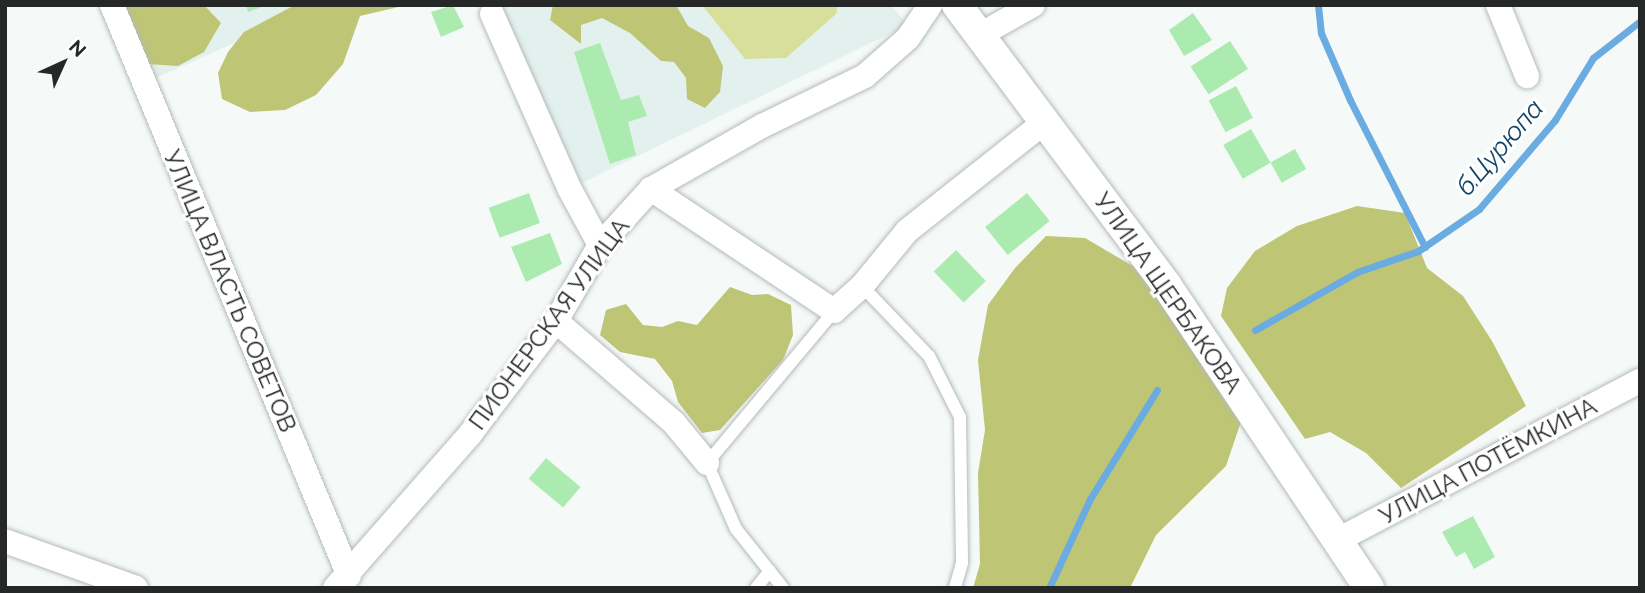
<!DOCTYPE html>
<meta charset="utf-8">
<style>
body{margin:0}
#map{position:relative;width:1645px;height:593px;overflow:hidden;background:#f5faf9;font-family:Raleway,sans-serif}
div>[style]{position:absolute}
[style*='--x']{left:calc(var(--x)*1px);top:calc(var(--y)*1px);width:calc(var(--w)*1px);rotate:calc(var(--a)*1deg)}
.built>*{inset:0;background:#e3f1ee}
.green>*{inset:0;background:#d8df9a}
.forest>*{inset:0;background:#bec575}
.stream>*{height:7px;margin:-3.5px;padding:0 3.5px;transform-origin:3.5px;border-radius:3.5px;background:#6aace2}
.building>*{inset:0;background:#acebaf;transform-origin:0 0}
.roads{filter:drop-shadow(0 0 2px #b5bab9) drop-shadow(0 0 2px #b5bab9)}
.service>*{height:12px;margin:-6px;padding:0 6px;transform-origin:6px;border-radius:6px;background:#fff}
.minor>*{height:24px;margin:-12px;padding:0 12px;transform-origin:12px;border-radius:12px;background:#fff}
.tertiary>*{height:30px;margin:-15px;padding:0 15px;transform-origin:15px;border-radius:15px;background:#fff}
span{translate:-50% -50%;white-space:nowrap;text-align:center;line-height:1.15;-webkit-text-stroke:6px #fff;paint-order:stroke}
.street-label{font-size:24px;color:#262827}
.water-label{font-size:26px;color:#134569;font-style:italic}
.frame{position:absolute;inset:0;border:7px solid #262827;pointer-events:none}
.north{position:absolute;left:28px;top:28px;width:70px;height:70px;-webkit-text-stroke:5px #fff;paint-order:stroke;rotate:45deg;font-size:19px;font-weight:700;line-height:28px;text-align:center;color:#262827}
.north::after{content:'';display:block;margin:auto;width:24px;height:32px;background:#262827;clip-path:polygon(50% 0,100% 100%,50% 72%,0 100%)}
</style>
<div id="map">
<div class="built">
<i style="clip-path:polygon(129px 5px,320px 5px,156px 78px)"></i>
<i style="clip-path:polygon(493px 5px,891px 5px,908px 25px,574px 187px)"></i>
</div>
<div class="green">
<i style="clip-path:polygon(702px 5px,838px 5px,836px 14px,786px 58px,745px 59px)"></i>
</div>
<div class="forest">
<i style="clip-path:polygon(121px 5px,204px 5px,221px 23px,204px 52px,178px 66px,147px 64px)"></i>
<i style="clip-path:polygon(295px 5px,407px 5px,360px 16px,343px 64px,316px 95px,285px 110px,250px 112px,222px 99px,218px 73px,228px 52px,244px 32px)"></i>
<i style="clip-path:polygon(553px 5px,676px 5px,688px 26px,709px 38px,723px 66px,720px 92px,705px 108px,687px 99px,686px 78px,674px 62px,661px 61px,630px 33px,602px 18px,581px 25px,581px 44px,550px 20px)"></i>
<i style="clip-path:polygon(1357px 206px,1405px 213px,1427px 268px,1463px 296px,1492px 341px,1526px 406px,1401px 488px,1366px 453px,1330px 432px,1305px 439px,1221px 316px,1227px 288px,1255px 251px,1297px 226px)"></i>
<i style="clip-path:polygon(1046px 236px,1085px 238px,1167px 286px,1247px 404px,1226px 466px,1156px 535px,1130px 588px,973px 588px,980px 564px,978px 473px,985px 430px,978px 360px,988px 305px,1015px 268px)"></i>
<i style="clip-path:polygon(730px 287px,752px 295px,768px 294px,791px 305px,793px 335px,783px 360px,720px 430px,702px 433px,678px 402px,672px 381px,655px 359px,620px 352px,600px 335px,606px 310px,626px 304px,643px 325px,662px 327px,678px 321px,697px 325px)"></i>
</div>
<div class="stream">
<i style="--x:1318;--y:5;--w:28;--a:84"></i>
<i style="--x:1321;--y:33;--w:73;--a:66.6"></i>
<i style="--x:1350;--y:100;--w:165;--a:63"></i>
<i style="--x:1255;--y:330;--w:117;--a:-29.6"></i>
<i style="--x:1357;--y:272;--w:65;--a:-19"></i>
<i style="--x:1418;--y:251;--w:74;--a:-34.5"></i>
<i style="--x:1479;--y:209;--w:117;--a:-49.5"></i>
<i style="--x:1555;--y:120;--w:73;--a:-58.5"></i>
<i style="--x:1593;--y:58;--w:60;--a:-38.2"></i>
<i style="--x:1049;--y:588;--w:98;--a:-65.3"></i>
<i style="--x:1090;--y:499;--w:128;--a:-58.4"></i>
</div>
<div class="building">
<i style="clip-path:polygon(246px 5px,264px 5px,264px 6px,248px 12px)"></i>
<i style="clip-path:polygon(453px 5px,464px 27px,441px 37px,431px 12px)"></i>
<i style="clip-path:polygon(1193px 13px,1212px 40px,1184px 56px,1169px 30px)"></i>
<i style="left:1230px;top:41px;width:33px;height:47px;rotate:57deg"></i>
<i style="clip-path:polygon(600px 43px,621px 100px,639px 95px,647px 116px,628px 122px,636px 155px,610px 164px,574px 52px)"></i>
<i style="left:1236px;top:86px;width:36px;height:31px;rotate:62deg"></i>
<i style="left:1251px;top:129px;width:39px;height:32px;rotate:60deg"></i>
<i style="left:1295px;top:149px;width:23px;height:28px;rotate:61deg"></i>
<i style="left:529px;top:193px;width:32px;height:43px;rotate:70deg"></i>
<i style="left:1027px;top:193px;width:36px;height:54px;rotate:51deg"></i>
<i style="clip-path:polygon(550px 233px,562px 264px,526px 282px,511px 247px)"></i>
<i style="left:956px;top:250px;width:43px;height:31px;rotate:46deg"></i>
<i style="left:546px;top:458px;width:45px;height:27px;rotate:40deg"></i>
<i style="clip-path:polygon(1473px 516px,1495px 557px,1474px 569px,1465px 552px,1456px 557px,1442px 532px)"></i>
</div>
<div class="roads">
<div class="service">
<i style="--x:862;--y:286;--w:97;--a:46.3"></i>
<i style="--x:929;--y:356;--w:68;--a:63.1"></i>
<i style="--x:960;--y:417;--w:146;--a:89.2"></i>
<i style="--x:962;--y:563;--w:26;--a:106"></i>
<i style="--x:756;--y:588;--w:22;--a:-51"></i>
<i style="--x:783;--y:588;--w:75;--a:-128.5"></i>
<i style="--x:736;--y:529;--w:72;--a:-113.7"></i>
<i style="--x:707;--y:463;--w:198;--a:-50.1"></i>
</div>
<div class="minor">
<i style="--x:112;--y:5;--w:618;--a:67.46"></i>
<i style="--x:1498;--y:5;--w:77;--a:67.8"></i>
<i style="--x:492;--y:14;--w:190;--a:66.1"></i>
<i style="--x:569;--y:188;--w:65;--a:61.5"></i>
<i style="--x:980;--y:35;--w:61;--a:-29.5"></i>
<i style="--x:651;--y:189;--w:128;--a:-29.6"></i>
<i style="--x:762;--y:126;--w:114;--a:-25.9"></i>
<i style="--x:865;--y:76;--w:57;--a:-41.5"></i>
<i style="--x:908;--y:38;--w:40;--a:-56"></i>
<i style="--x:556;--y:321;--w:156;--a:40.8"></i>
<i style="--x:674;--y:423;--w:52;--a:50.5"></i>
<i style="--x:5;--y:541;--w:139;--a:19.7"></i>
<i style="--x:1336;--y:541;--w:344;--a:-27.8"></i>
<i style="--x:335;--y:588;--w:206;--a:-48.7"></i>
<i style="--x:471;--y:433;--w:141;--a:-52.8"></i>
<i style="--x:556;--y:321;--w:88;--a:-59.9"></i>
<i style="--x:600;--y:245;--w:76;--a:-47.7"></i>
<i style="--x:651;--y:189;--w:220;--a:33.7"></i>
<i style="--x:834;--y:311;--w:38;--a:-42"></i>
<i style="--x:862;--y:286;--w:71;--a:-50.7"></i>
<i style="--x:907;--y:231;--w:177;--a:-38.4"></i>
</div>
<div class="tertiary">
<i style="--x:957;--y:5;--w:351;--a:53.2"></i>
<i style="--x:1167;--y:286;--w:363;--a:56.2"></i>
</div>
</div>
<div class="street-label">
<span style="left:230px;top:291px;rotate:67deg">УЛИЦА ВЛАСТЬ СОВЕТОВ</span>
<span style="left:1168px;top:293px;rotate:55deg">УЛИЦА ЩЕРБАКОВА</span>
<span style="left:549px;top:324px;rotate:-54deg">ПИОНЕРСКАЯ УЛИЦА</span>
<span style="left:1488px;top:461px;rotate:-28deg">УЛИЦА ПОТЁМКИНА</span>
</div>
<div class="water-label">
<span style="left:1500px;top:148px;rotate:-49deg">б.Цурюпа</span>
</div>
<div class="frame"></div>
<div class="north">N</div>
</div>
